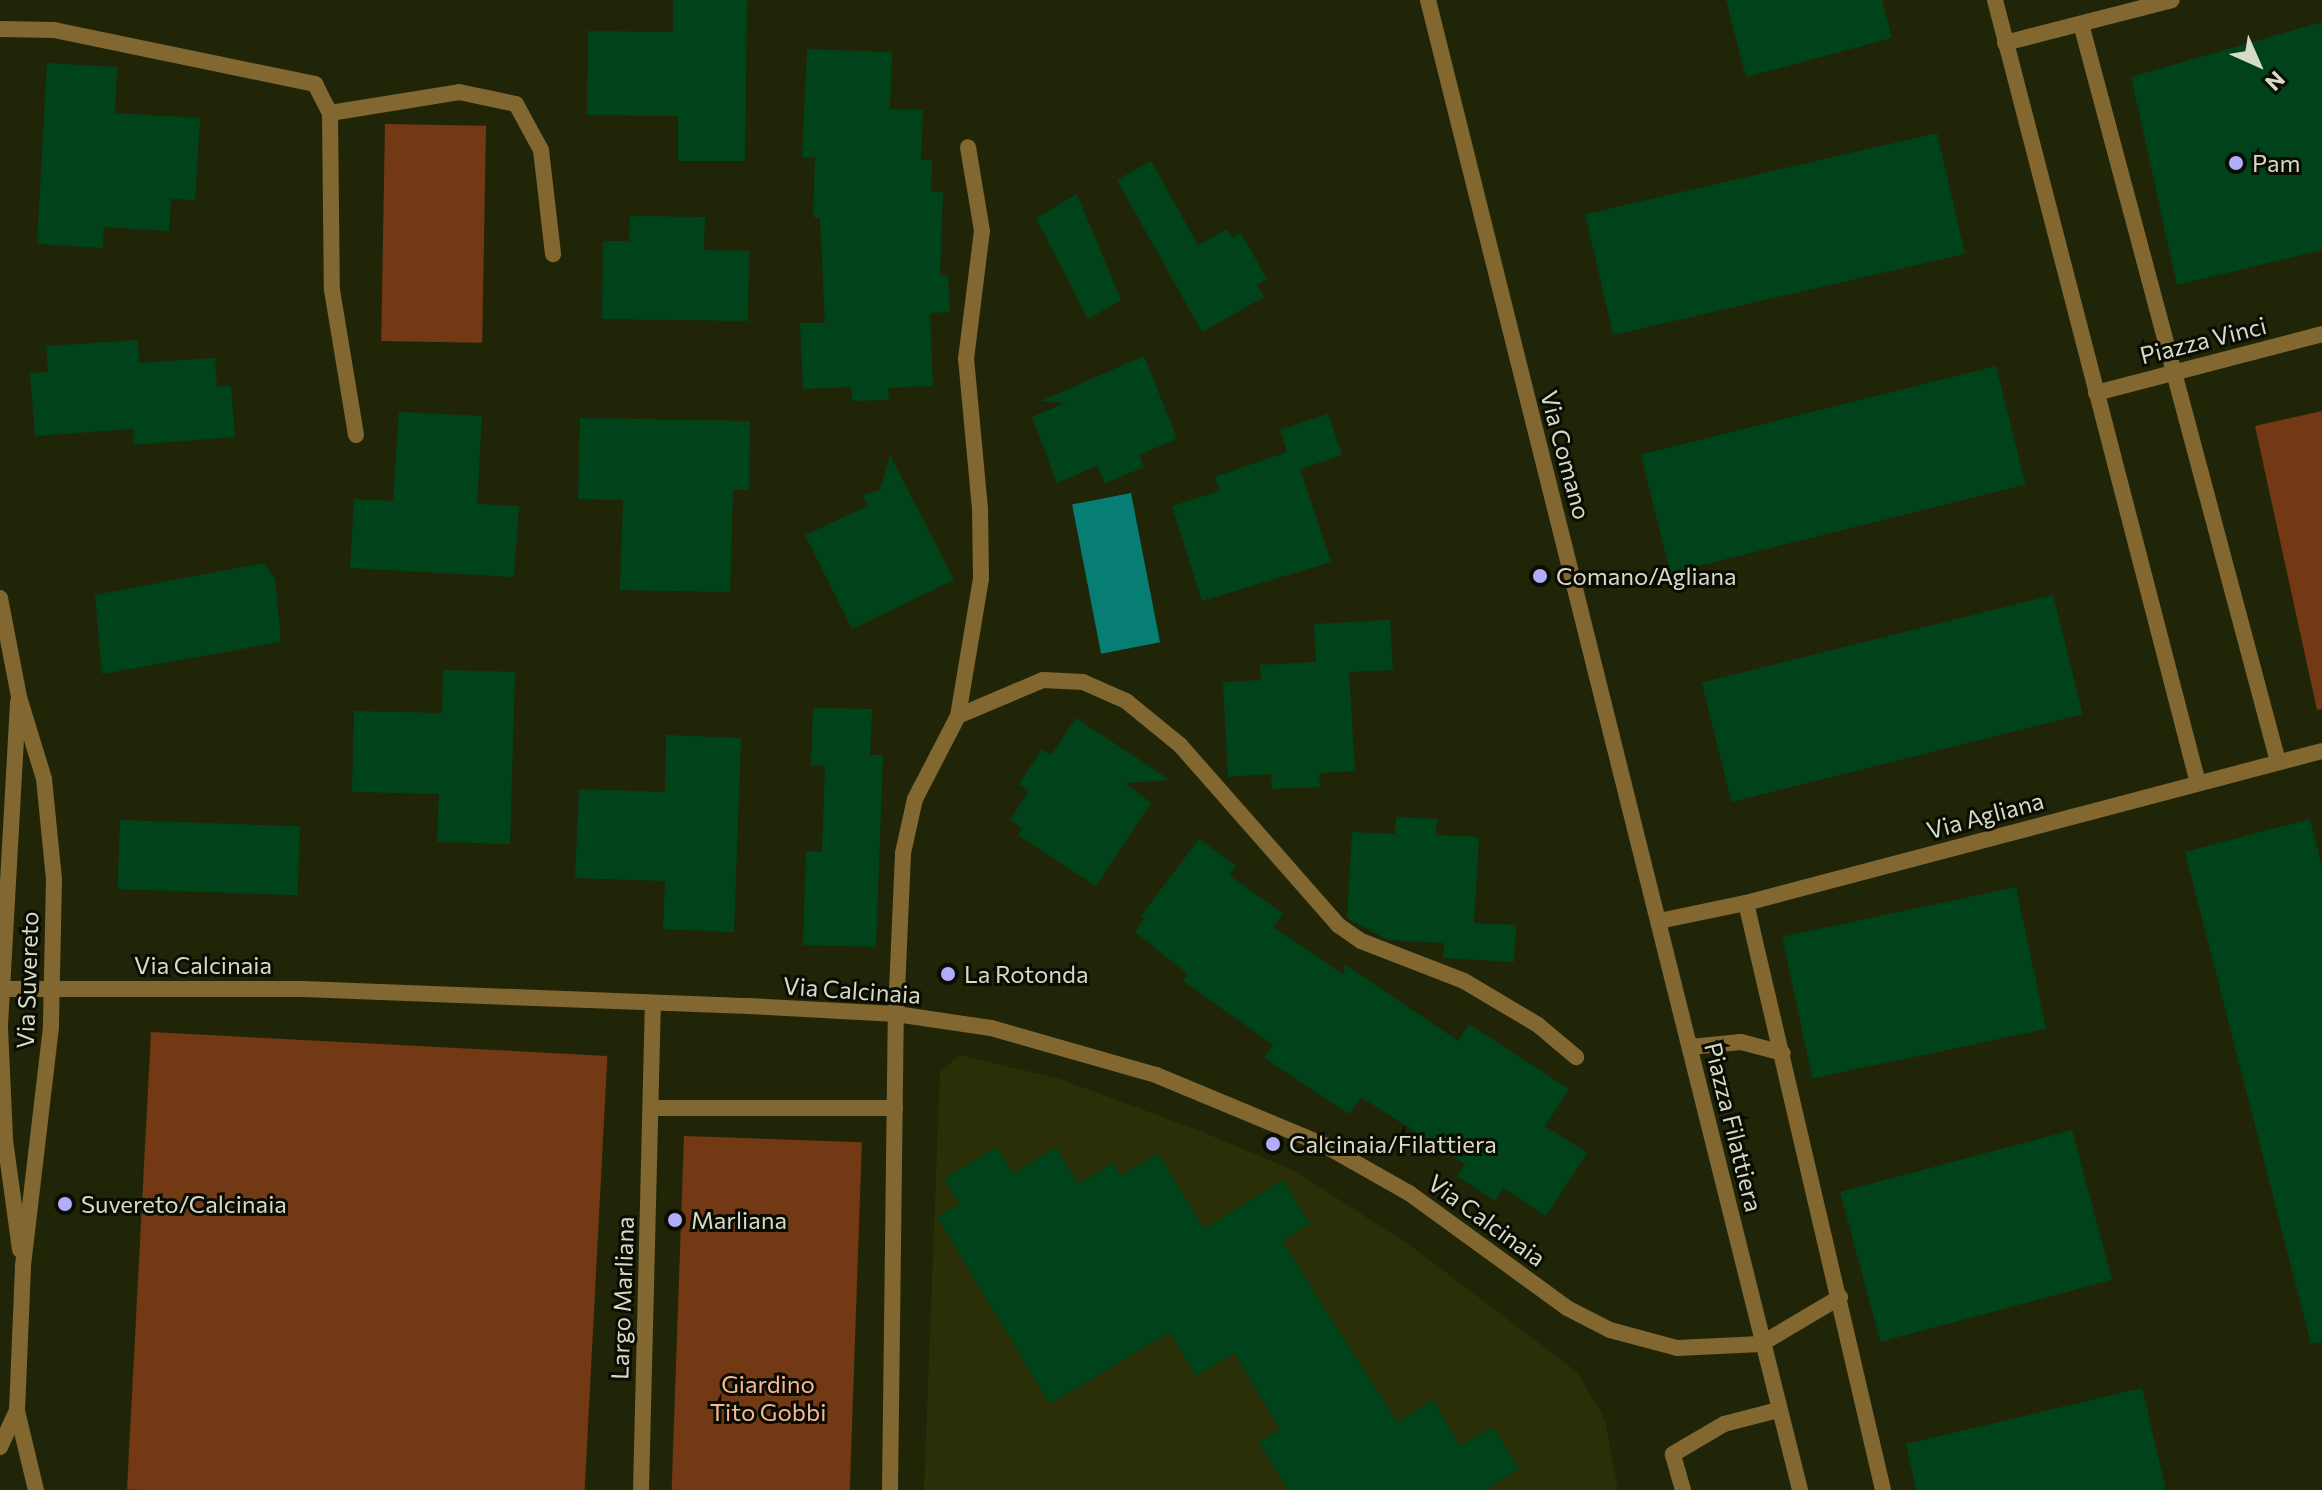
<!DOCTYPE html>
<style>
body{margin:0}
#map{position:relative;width:2322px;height:1490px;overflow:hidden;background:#212508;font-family:Commissioner,sans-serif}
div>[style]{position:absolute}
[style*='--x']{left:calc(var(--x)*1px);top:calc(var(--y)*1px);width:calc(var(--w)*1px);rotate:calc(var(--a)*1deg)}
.built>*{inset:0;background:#2a2f08}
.green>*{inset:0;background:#733915;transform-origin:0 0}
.water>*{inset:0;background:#067e73;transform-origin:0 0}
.building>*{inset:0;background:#00431b;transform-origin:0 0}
.service>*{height:16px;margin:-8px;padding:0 8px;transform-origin:8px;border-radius:8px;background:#826731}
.minor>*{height:16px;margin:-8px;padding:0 8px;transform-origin:8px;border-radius:8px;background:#826731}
.tertiary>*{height:16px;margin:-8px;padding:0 8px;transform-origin:8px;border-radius:8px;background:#826731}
.dots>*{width:22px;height:22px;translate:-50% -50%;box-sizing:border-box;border:4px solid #0b0d03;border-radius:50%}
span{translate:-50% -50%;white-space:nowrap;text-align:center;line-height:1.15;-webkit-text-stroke:6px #0b0d03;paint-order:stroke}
.poi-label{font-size:24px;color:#d7dac9}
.left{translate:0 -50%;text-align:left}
.street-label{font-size:24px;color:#d7dac9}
.park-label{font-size:24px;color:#f8b896}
.north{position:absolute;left:2218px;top:24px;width:80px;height:80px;-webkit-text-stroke:6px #0b0d03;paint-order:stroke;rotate:135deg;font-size:22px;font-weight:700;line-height:32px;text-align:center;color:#d7dac9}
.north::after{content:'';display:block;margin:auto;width:28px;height:36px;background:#d7dac9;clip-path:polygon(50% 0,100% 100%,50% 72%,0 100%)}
</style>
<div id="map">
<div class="built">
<i style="clip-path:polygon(960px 1055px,1060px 1079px,1200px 1131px,1295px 1171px,1415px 1249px,1578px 1373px,1605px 1420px,1618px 1490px,924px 1490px,940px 1072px)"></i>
</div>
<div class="green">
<i style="left:385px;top:124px;width:101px;height:217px;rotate:1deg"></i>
<i style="clip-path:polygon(2322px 411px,2322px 709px,2317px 710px,2255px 426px)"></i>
<i style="left:151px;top:1032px;width:457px;height:458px;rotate:3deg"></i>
<i style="left:684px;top:1136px;width:178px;height:354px;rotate:2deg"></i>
</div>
<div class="water">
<i style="left:1131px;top:493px;width:152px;height:60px;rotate:79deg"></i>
</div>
<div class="building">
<i style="clip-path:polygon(673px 0,747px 0,745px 161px,678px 161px,678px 116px,587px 115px,588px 31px,673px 32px)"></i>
<i style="clip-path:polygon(1726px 0,1882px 0,1892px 38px,1746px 77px)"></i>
<i style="clip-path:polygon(2322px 22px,2322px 250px,2177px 285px,2131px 77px)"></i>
<i style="clip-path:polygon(807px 49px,892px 52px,890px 109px,923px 110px,921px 160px,932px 160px,931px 191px,943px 192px,940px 275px,948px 275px,950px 312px,930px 313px,933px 386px,888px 388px,889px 400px,852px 401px,851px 387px,803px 389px,800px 323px,825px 323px,820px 218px,813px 217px,815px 158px,802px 157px)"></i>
<i style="clip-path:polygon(47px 63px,117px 67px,115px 113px,200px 118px,195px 200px,171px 199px,169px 231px,104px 227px,103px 248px,37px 244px)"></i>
<i style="left:1937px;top:133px;width:124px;height:361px;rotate:77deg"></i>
<i style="clip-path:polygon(1151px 161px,1198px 245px,1227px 229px,1232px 238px,1241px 233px,1267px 279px,1257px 285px,1264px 297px,1202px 332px,1117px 180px)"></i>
<i style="clip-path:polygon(1077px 194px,1121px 300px,1088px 319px,1036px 218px)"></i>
<i style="clip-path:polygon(630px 216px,705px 217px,704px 250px,749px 251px,748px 321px,602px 319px,603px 241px,629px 241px)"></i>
<i style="clip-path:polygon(138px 340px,139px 363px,215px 358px,217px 387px,231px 386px,235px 437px,134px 445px,133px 429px,35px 436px,30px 373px,48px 372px,46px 346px)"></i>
<i style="clip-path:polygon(1144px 356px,1177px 439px,1139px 455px,1144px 467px,1105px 483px,1097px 466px,1057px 483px,1032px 417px,1065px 403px,1041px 401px)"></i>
<i style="left:1996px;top:366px;width:122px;height:366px;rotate:76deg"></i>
<i style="clip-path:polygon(399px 412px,482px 416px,477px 504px,519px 506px,514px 577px,350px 568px,354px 499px,393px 501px)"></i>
<i style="clip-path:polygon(1328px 414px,1342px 455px,1300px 469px,1331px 562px,1202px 601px,1172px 506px,1220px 491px,1215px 477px,1287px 452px,1280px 430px)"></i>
<i style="clip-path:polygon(580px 418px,750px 421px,749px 490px,733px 490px,730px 592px,620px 590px,623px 500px,578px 499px)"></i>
<i style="clip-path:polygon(890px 455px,954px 580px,852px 629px,805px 535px,868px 506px,863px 495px,880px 490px)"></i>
<i style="clip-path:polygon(264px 563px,275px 579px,281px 642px,102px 674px,95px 595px)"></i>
<i style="left:2053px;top:595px;width:123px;height:362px;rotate:76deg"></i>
<i style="clip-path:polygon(1390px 620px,1393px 670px,1349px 672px,1355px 771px,1319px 773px,1320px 787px,1272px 789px,1271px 774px,1228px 777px,1223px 682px,1261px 680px,1260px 665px,1316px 662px,1314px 624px)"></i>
<i style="clip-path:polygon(443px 670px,515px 672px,510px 844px,437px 842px,439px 794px,352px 792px,354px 711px,442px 713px)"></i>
<i style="clip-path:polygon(813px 708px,872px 709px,870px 755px,883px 755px,876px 947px,803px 945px,806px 851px,822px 852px,825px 766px,811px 765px)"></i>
<i style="clip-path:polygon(1076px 718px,1170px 780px,1125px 783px,1151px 803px,1096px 886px,1018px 835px,1022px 828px,1010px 820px,1029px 791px,1019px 784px,1042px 749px,1051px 755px)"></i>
<i style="clip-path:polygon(666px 735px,741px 738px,734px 932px,663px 929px,665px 881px,575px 878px,579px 789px,665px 792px)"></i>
<i style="clip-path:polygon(1396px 817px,1437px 819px,1436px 835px,1479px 837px,1474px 923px,1516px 925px,1514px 962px,1443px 958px,1444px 943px,1388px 940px,1347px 918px,1352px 832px,1395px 834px)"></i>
<i style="clip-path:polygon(2310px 819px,2322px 866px,2322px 1342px,2311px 1344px,2185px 852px)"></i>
<i style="left:120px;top:820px;width:180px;height:69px;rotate:2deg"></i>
<i style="clip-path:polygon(1199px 839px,1236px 866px,1229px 875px,1283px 914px,1273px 927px,1344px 975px,1345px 964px,1458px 1041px,1469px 1024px,1569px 1089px,1545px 1126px,1587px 1153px,1546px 1216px,1503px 1188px,1495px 1201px,1457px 1176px,1465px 1164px,1361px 1097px,1349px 1114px,1264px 1058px,1273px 1045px,1183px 981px,1188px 974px,1135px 932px,1145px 918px,1141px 916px)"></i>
<i style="left:2016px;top:887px;width:145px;height:239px;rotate:78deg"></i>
<i style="left:2072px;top:1130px;width:155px;height:240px;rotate:75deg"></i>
<i style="clip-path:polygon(997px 1147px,1013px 1174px,1056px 1147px,1078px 1184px,1112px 1163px,1121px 1176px,1158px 1153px,1204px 1229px,1283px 1180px,1310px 1224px,1282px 1241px,1397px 1422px,1433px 1400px,1460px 1446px,1493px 1427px,1519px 1469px,1485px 1490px,1288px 1490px,1259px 1442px,1280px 1429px,1234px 1353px,1196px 1376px,1170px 1332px,1050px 1404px,937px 1217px,960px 1204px,944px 1178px)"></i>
<i style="clip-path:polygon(2142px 1388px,2166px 1490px,1916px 1490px,1906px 1444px)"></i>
</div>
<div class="service">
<i style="--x:0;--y:29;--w:54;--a:1.1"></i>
<i style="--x:54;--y:30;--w:267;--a:11.7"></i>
<i style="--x:315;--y:84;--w:33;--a:63"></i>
<i style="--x:330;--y:113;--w:177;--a:89.4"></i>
<i style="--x:332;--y:290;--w:147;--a:80.6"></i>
<i style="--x:330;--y:113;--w:131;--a:-9.2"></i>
<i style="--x:459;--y:92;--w:58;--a:11.9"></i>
<i style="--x:516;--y:104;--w:52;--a:61.5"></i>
<i style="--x:541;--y:150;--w:105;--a:83.4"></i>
<i style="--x:1746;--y:903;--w:603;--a:76.86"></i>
<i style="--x:1690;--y:1047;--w:51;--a:-5.6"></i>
<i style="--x:1741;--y:1042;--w:43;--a:14.7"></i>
<i style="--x:652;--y:1108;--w:243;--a:0"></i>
<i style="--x:1761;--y:1344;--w:92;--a:-30.7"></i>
<i style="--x:1683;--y:1490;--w:37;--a:-106"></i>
<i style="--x:1673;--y:1454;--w:59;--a:-30.5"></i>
<i style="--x:1724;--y:1424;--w:56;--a:-14.5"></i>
</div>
<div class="minor">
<i style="--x:1995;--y:0;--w:809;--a:75.47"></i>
<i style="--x:2081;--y:24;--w:764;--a:75.05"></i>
<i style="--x:2005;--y:43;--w:172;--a:-14.4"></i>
<i style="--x:2096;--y:393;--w:234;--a:-14.6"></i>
<i style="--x:0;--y:598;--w:101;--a:79.1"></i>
<i style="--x:19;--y:697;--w:86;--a:73"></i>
<i style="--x:44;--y:779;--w:100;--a:84.3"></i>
<i style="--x:54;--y:879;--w:148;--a:91.2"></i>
<i style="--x:51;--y:1027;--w:242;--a:96.7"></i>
<i style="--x:23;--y:1267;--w:144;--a:92.4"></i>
<i style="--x:17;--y:1411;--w:81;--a:76.5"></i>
<i style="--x:958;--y:716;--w:139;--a:-80.5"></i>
<i style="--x:981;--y:579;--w:70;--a:-90.8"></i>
<i style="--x:980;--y:509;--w:151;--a:-95.3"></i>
<i style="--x:966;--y:359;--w:129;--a:-82.9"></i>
<i style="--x:982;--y:231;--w:85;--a:-99.5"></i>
<i style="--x:1659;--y:921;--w:89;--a:-11.7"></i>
<i style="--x:1746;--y:903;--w:596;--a:-14.78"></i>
<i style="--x:1;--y:989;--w:302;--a:0"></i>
<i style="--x:303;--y:989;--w:446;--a:2.2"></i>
<i style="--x:749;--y:1006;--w:147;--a:3.1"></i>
<i style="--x:896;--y:1014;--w:96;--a:8.4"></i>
<i style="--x:991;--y:1028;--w:172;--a:15.9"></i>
<i style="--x:1156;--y:1075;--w:182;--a:22.6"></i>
<i style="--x:1324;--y:1145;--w:98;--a:29.5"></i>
<i style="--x:1409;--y:1193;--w:195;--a:36"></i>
<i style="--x:1567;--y:1308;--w:48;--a:27.1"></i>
<i style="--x:1610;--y:1330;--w:69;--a:15"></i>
<i style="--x:1677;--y:1348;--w:84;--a:-2.7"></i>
<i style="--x:0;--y:1025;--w:324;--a:-86.8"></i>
<i style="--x:0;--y:1028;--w:112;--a:87.4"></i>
<i style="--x:5;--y:1140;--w:111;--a:82.2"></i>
<i style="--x:0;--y:1447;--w:40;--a:-65"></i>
<i style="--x:641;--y:1490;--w:487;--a:-88.6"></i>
<i style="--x:890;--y:1490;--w:476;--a:-89.3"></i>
<i style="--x:896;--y:1014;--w:161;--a:-87.5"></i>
<i style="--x:903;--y:853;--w:55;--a:-77.5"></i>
<i style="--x:915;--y:799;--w:93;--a:-62.6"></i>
<i style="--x:958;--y:716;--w:92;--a:-23"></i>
<i style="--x:1043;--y:680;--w:40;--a:2.9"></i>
<i style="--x:1083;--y:682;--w:47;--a:23.8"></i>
<i style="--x:1126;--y:701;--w:70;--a:39.2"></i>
<i style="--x:1180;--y:745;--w:240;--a:48.7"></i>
<i style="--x:1338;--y:925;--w:28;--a:35"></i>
<i style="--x:1361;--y:941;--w:110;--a:21.2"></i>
<i style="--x:1464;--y:981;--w:86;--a:30.7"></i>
<i style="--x:1538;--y:1025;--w:50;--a:40.1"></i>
</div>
<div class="tertiary">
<i style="--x:1428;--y:0;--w:1536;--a:75.98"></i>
</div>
<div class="dots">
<i style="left:2236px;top:163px;background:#b1adfa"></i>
<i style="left:1540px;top:576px;background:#b1adfa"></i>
<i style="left:948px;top:974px;background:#b1adfa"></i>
<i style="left:1273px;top:1144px;background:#b1adfa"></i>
<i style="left:65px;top:1204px;background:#b1adfa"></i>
<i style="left:675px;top:1220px;background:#b1adfa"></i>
</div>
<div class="poi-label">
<span class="left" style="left:2252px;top:163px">Pam</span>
<span class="left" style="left:1556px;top:576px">Comano/Agliana</span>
<span class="left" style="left:964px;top:974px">La Rotonda</span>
<span class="left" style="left:1289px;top:1144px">Calcinaia/Filattiera</span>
<span class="left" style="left:81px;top:1204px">Suvereto/Calcinaia</span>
<span class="left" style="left:691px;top:1220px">Marliana</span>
</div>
<div class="street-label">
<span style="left:2203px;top:340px;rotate:-14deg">Piazza Vinci</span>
<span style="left:1566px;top:455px;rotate:75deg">Via Comano</span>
<span style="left:1985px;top:815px;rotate:-15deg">Via Agliana</span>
<span style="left:203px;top:965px">Via Calcinaia</span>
<span style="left:27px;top:980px;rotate:-88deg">Via Suvereto</span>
<span style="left:852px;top:990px;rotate:4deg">Via Calcinaia</span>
<span style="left:1734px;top:1127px;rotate:76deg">Piazza Filattiera</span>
<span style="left:1487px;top:1220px;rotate:36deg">Via Calcinaia</span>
<span style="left:622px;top:1298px;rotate:-88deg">Largo Marliana</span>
</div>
<div class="park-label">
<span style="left:768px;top:1398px">Giardino<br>Tito Gobbi</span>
</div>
<div class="north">N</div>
</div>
